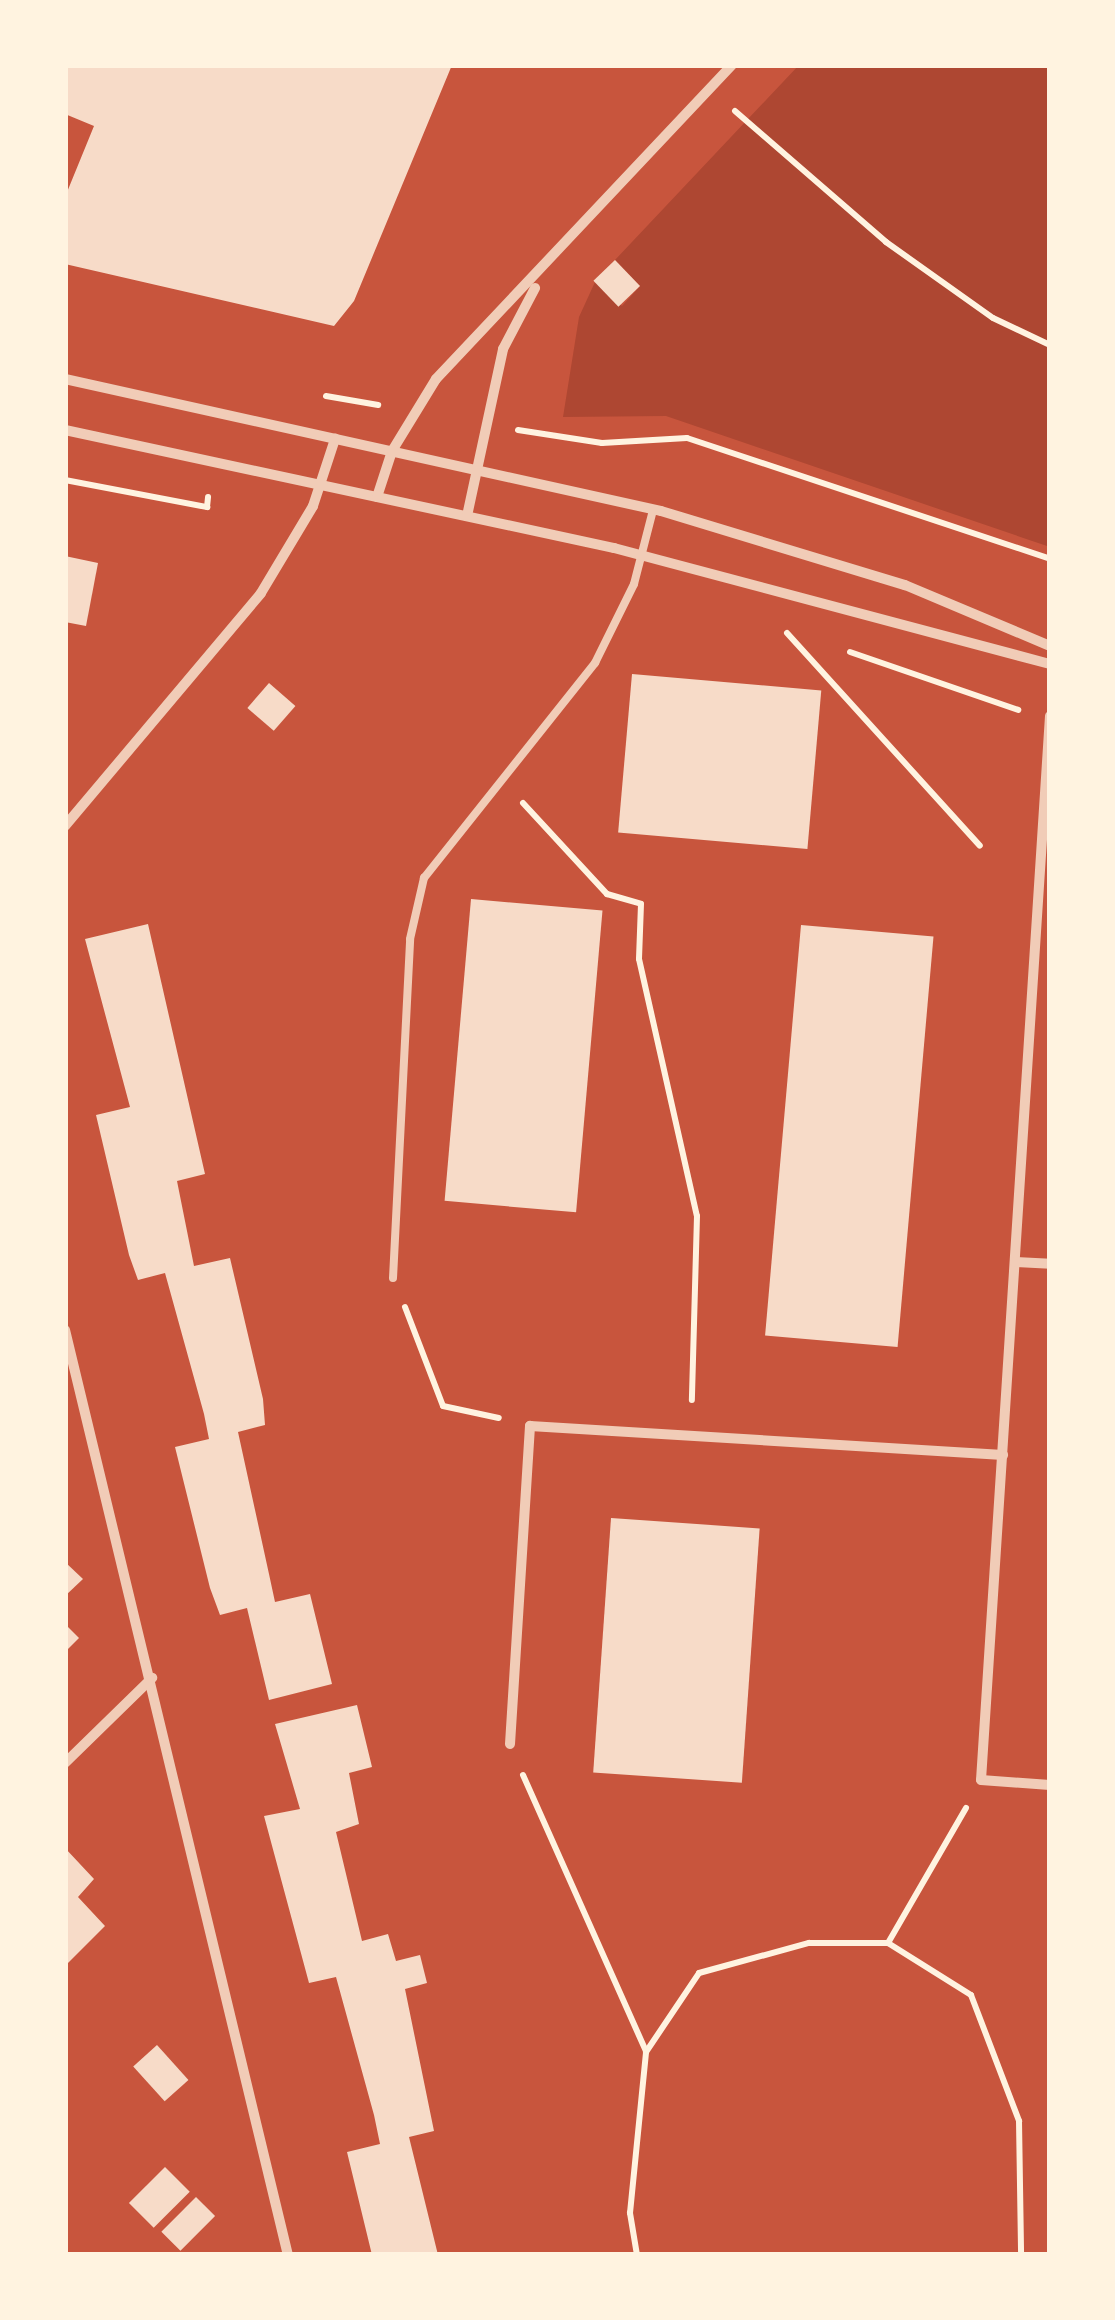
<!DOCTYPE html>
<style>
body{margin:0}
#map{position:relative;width:1115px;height:2320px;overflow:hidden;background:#c8553d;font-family:Signika,sans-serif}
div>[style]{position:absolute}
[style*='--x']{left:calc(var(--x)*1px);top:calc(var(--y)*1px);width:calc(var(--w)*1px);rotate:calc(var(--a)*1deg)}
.green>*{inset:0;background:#ae4732}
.building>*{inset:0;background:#f7dbc8;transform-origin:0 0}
.path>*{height:6px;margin:-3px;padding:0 3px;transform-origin:3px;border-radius:3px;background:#fff3e0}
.service>*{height:8px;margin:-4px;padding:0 4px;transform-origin:4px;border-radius:4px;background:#f1ccb7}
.minor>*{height:10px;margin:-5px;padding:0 5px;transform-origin:5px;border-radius:5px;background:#f1ccb7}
span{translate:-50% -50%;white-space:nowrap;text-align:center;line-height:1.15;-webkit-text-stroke:10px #fff3e0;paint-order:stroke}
.frame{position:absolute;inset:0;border:68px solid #fff3e0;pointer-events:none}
</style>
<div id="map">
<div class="green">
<i style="clip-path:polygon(799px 65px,1050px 65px,1050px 547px,666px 416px,563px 417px,579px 317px,595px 282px,622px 306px,640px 286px,615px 260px)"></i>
</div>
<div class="building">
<i style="clip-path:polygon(65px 65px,452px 65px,354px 301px,334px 326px,65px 264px,65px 197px,94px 126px,65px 114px)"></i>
<i style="left:615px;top:260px;width:36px;height:30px;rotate:46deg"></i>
<i style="clip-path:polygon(65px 556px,98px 563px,86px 626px,65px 622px)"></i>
<i style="left:632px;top:674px;width:190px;height:159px;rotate:5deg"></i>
<i style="left:269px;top:683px;width:35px;height:33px;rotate:41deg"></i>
<i style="left:471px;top:899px;width:132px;height:303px;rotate:5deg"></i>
<i style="clip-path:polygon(148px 924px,205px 1174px,177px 1181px,194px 1266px,230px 1258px,263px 1399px,265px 1425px,238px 1432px,269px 1574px,275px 1602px,310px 1594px,332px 1684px,269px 1700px,247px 1608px,220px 1615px,210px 1588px,175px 1447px,209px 1439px,204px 1414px,165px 1273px,138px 1280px,129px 1255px,96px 1115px,130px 1107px,85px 939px)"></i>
<i style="left:801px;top:925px;width:133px;height:412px;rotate:5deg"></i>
<i style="left:611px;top:1518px;width:149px;height:255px;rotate:4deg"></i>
<i style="clip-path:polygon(65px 1562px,83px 1579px,65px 1596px)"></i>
<i style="clip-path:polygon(65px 1624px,79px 1638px,65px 1652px)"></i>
<i style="clip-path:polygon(357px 1705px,372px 1767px,349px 1773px,359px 1824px,336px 1832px,362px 1941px,388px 1934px,396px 1961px,420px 1955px,427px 1983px,405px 1989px,434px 2131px,409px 2137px,438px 2255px,372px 2255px,347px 2152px,380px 2144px,374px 2115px,336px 1977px,309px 1983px,264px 1816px,300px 1809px,275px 1724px)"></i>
<i style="clip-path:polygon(65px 1848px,94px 1879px,78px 1897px,105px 1926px,65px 1966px)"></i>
<i style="left:157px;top:2045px;width:47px;height:32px;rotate:48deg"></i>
<i style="left:165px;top:2167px;width:35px;height:51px;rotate:45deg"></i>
<i style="left:196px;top:2197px;width:27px;height:49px;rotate:45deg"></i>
</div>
<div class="path">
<i style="--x:735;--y:111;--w:200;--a:40.9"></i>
<i style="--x:886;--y:242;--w:131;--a:35.4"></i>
<i style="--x:993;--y:318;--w:63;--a:25.3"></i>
<i style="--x:326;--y:396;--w:53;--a:9.8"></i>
<i style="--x:518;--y:430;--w:85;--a:8.8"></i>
<i style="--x:602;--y:443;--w:85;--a:-3.4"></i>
<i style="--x:687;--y:438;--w:383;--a:18.4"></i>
<i style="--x:65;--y:480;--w:145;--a:10.8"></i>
<i style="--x:207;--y:507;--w:10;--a:-84"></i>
<i style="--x:787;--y:633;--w:287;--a:47.8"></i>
<i style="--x:850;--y:652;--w:178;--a:19"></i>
<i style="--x:523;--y:803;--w:124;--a:47.3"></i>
<i style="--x:607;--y:894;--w:35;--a:16"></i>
<i style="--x:641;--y:904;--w:55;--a:92.1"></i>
<i style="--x:639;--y:959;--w:263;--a:77.3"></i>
<i style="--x:697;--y:1216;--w:184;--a:91.6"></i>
<i style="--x:405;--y:1307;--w:106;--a:69"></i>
<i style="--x:443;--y:1406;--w:57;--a:12.1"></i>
<i style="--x:523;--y:1775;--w:302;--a:66"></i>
<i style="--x:888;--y:1943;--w:156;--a:-60"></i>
<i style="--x:637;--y:2255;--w:43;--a:-99.5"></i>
<i style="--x:630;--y:2213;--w:162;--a:-84.3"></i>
<i style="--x:646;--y:2052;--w:95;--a:-56.1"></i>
<i style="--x:699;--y:1973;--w:114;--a:-15.3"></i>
<i style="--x:809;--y:1943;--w:79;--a:0"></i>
<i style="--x:888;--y:1943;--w:98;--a:32.1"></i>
<i style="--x:971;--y:1995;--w:135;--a:69.1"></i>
<i style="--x:1019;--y:2121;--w:134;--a:89.1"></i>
</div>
<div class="service">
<i style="--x:393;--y:1278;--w:339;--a:-87.1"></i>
<i style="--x:410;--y:939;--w:63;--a:-77.1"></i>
<i style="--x:424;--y:878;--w:275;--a:-51.5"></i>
<i style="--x:595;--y:663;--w:88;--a:-63.7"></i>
<i style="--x:634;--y:584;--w:76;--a:-75.6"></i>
</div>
<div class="minor">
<i style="--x:65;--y:379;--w:610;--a:12.49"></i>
<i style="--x:661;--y:511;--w:255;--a:16.9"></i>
<i style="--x:905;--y:585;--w:157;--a:22.8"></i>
<i style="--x:65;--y:430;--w:562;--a:12.13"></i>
<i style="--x:614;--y:548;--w:451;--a:14.9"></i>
<i style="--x:377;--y:497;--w:48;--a:-71.9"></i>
<i style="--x:392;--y:451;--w:84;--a:-58.6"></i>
<i style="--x:436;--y:379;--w:432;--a:-46.7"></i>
<i style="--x:467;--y:516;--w:171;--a:-77.8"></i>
<i style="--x:503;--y:349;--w:69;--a:-62.3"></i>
<i style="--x:1050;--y:716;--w:1066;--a:93.71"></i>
<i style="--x:981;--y:1780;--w:69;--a:4.1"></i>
<i style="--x:65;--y:826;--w:304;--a:-49.9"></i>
<i style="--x:261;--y:593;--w:101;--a:-59.1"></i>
<i style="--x:313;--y:506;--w:71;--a:-71.8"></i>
<i style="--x:1015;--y:1262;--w:35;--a:3"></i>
<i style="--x:65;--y:1330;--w:952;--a:76.45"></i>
<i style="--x:510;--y:1744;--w:319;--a:-86.4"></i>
<i style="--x:530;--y:1426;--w:474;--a:3.5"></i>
<i style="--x:65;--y:1763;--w:122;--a:-44.3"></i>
</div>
<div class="frame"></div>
</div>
